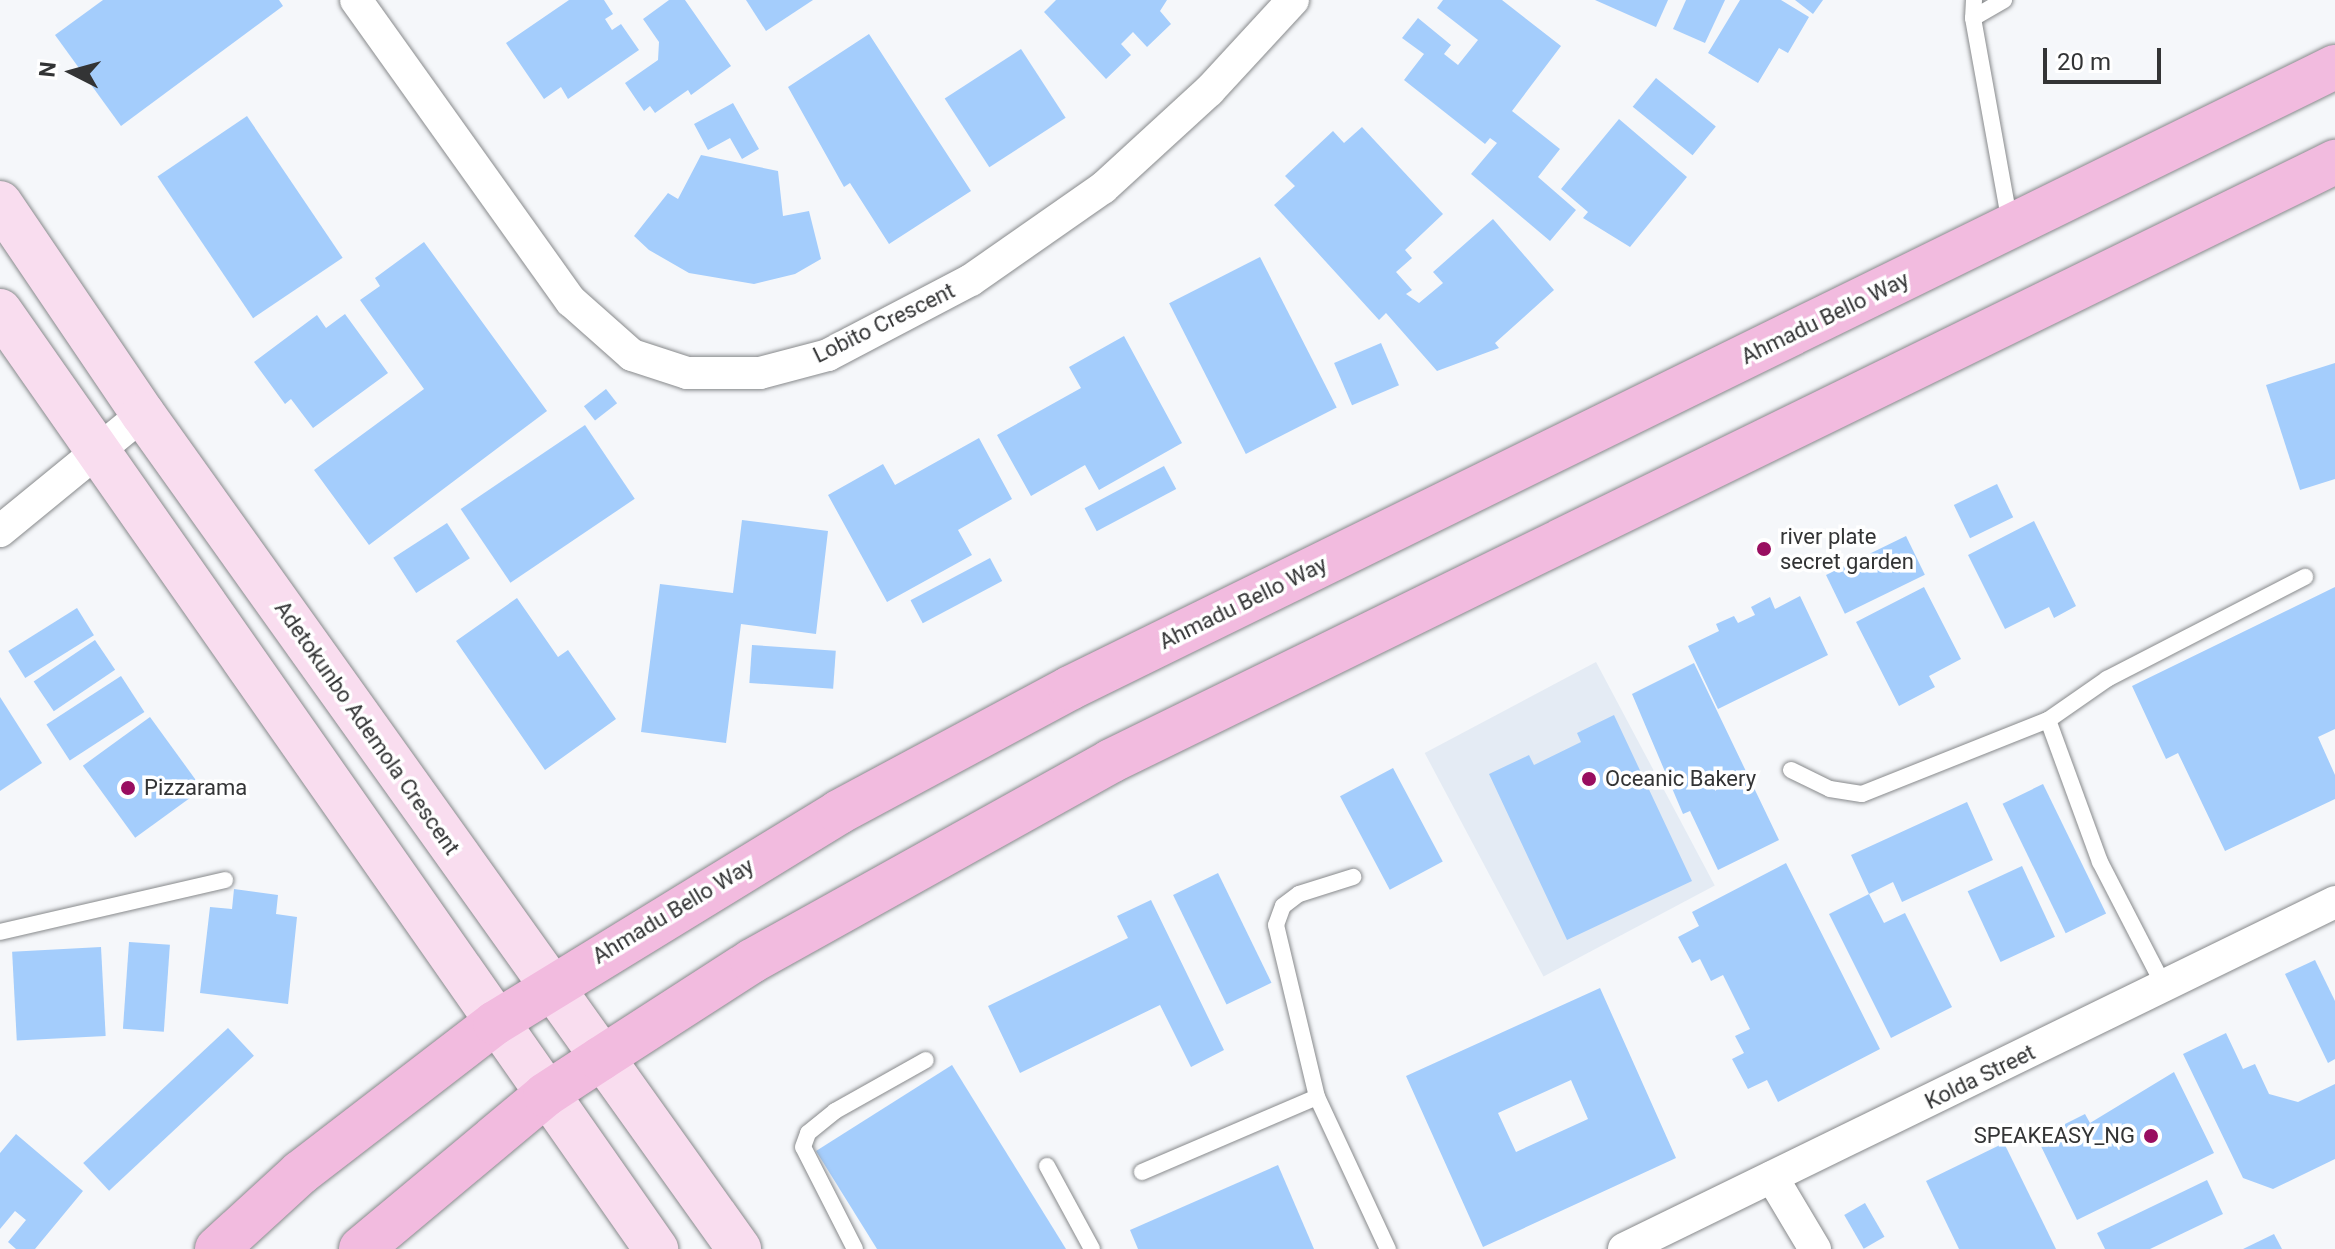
<!DOCTYPE html>
<style>
body{margin:0}
#map{position:relative;width:2335px;height:1249px;overflow:hidden;background:#f5f7fa;font-family:Roboto,sans-serif}
div>[style]{position:absolute}
[style*='--x']{left:calc(var(--x)*1px);top:calc(var(--y)*1px);width:calc(var(--w)*1px);rotate:calc(var(--a)*1deg)}
.built>*{inset:0;background:#e4ebf4;transform-origin:0 0}
.building>*{inset:0;background:#a4cdfc;transform-origin:0 0}
.roads{filter:drop-shadow(0 0 2px #888a8c) drop-shadow(0 0 2px #888a8c)}
.lane>*{height:16px;margin:-8px;padding:0 8px;transform-origin:8px;border-radius:8px;background:#fff}
.street>*{height:32px;margin:-16px;padding:0 16px;transform-origin:16px;border-radius:16px;background:#fff}
.secondary>*{height:44px;margin:-22px;padding:0 22px;transform-origin:22px;border-radius:22px;background:#f9ddef}
.primary>*{height:44px;margin:-22px;padding:0 22px;transform-origin:22px;border-radius:22px;background:#f2bbdf}
.dots>*{width:22px;height:22px;translate:-50% -50%;box-sizing:border-box;border:4px solid #fff;border-radius:50%}
span{translate:-50% -50%;white-space:nowrap;text-align:center;line-height:1.15;-webkit-text-stroke:7px #fff;paint-order:stroke}
.street-label{font-size:22px;color:#333435}
.poi-label{font-size:22px;color:#333435}
.left{translate:0 -50%;text-align:left}
.right{translate:-100% -50%;text-align:right}
.north{position:absolute;left:32px;top:32px;width:80px;height:80px;-webkit-text-stroke:6px #fff;paint-order:stroke;rotate:276deg;font-size:22px;font-weight:700;line-height:32px;text-align:center;color:#333435}
.north::after{content:'';display:block;margin:auto;width:28px;height:36px;background:#333435;clip-path:polygon(50% 0,100% 100%,50% 72%,0 100%)}
.scale{position:absolute;left:2043px;top:48px;width:118px;height:36px;box-sizing:border-box;border:4px solid #333435;border-top:0;padding-left:10px;font-size:24px;line-height:28px;white-space:nowrap;color:#333435;-webkit-text-stroke:6px #fff;paint-order:stroke}
</style>
<div id="map">
<div class="built">
<i style="left:1596px;top:662px;width:253px;height:194px;rotate:62deg"></i>
</div>
<div class="building">
<i style="clip-path:polygon(103px 0,279px 0,283px 6px,121px 126px,55px 35px)"></i>
<i style="clip-path:polygon(569px 0,604px 0,613px 14px,605px 19px,612px 30px,621px 24px,639px 50px,568px 99px,561px 87px,544px 99px,506px 43px)"></i>
<i style="clip-path:polygon(669px 0,685px 0,731px 66px,691px 95px,688px 90px,655px 113px,650px 106px,644px 111px,625px 83px,658px 60px,659px 42px,643px 19px)"></i>
<i style="clip-path:polygon(746px 0,813px 0,766px 31px)"></i>
<i style="clip-path:polygon(1056px 0,1167px 0,1160px 11px,1171px 24px,1147px 47px,1133px 32px,1121px 44px,1131px 55px,1106px 79px,1044px 12px)"></i>
<i style="clip-path:polygon(1443px 0,1502px 0,1561px 46px,1512px 111px,1560px 149px,1538px 177px,1576px 210px,1550px 241px,1471px 174px,1497px 143px,1490px 138px,1485px 144px,1404px 80px,1424px 54px,1402px 38px,1418px 18px,1451px 45px,1444px 54px,1458px 65px,1478px 40px,1437px 8px)"></i>
<i style="clip-path:polygon(1595px 0,1668px 0,1656px 27px)"></i>
<i style="clip-path:polygon(1686px 0,1725px 0,1705px 43px,1673px 29px)"></i>
<i style="clip-path:polygon(1740px 0,1781px 0,1809px 17px,1788px 53px,1779px 48px,1758px 83px,1708px 53px)"></i>
<i style="clip-path:polygon(1795px 0,1823px 0,1813px 14px)"></i>
<i style="clip-path:polygon(869px 34px,971px 191px,889px 244px,850px 183px,844px 187px,788px 87px)"></i>
<i style="left:1021px;top:49px;width:82px;height:91px;rotate:57deg"></i>
<i style="left:1656px;top:78px;width:77px;height:37px;rotate:39deg"></i>
<i style="clip-path:polygon(733px 103px,759px 149px,742px 159px,730px 138px,708px 150px,694px 124px)"></i>
<i style="left:247px;top:116px;width:171px;height:108px;rotate:56deg"></i>
<i style="clip-path:polygon(1619px 119px,1687px 177px,1630px 247px,1583px 218px,1588px 212px,1561px 189px)"></i>
<i style="clip-path:polygon(1362px 127px,1443px 214px,1405px 250px,1412px 258px,1396px 272px,1412px 290px,1406px 294px,1419px 303px,1443px 283px,1433px 272px,1493px 219px,1554px 290px,1495px 343px,1499px 348px,1437px 371px,1386px 313px,1379px 320px,1274px 205px,1295px 186px,1285px 176px,1333px 131px,1344px 143px)"></i>
<i style="clip-path:polygon(701px 155px,778px 171px,783px 216px,809px 211px,821px 259px,795px 274px,754px 284px,689px 273px,649px 250px,634px 236px,668px 193px,678px 199px)"></i>
<i style="clip-path:polygon(424px 242px,547px 411px,369px 545px,314px 470px,424px 389px,360px 300px,380px 286px,375px 278px)"></i>
<i style="left:1260px;top:257px;width:169px;height:102px;rotate:63deg"></i>
<i style="clip-path:polygon(345px 314px,388px 373px,313px 428px,291px 399px,285px 404px,254px 362px,317px 315px,326px 328px)"></i>
<i style="clip-path:polygon(1124px 336px,1182px 443px,1099px 490px,1085px 465px,1031px 496px,997px 435px,1081px 388px,1069px 367px)"></i>
<i style="left:1381px;top:343px;width:46px;height:51px;rotate:67deg"></i>
<i style="clip-path:polygon(2335px 363px,2335px 479px,2300px 490px,2266px 385px)"></i>
<i style="left:606px;top:389px;width:18px;height:28px;rotate:52deg"></i>
<i style="left:585px;top:425px;width:89px;height:150px;rotate:56deg"></i>
<i style="clip-path:polygon(979px 438px,1012px 499px,958px 530px,972px 555px,887px 602px,828px 495px,883px 464px,895px 485px)"></i>
<i style="left:1164px;top:466px;width:26px;height:90px;rotate:62deg"></i>
<i style="left:1997px;top:484px;width:37px;height:48px;rotate:64deg"></i>
<i style="clip-path:polygon(742px 520px,828px 531px,816px 634px,741px 624px,726px 743px,641px 732px,660px 584px,733px 593px)"></i>
<i style="clip-path:polygon(2034px 521px,2076px 606px,2054px 618px,2049px 607px,2005px 629px,1968px 555px)"></i>
<i style="left:447px;top:523px;width:42px;height:64px;rotate:57deg"></i>
<i style="left:1906px;top:536px;width:43px;height:89px;rotate:64deg"></i>
<i style="left:990px;top:558px;width:26px;height:90px;rotate:62deg"></i>
<i style="clip-path:polygon(1924px 587px,1961px 659px,1929px 676px,1935px 687px,1899px 706px,1856px 622px)"></i>
<i style="clip-path:polygon(2335px 587px,2335px 729px,2318px 737px,2335px 775px,2335px 799px,2225px 851px,2178px 753px,2166px 759px,2132px 686px)"></i>
<i style="clip-path:polygon(1800px 596px,1828px 655px,1718px 709px,1688px 646px,1719px 631px,1716px 624px,1734px 616px,1738px 623px,1755px 615px,1751px 607px,1770px 597px,1775px 609px)"></i>
<i style="clip-path:polygon(517px 598px,558px 657px,568px 650px,616px 719px,545px 770px,456px 641px)"></i>
<i style="left:77px;top:608px;width:32px;height:81px;rotate:58deg"></i>
<i style="left:95px;top:640px;width:36px;height:74px;rotate:56deg"></i>
<i style="left:752px;top:645px;width:84px;height:38px;rotate:4deg"></i>
<i style="clip-path:polygon(1694px 663px,1779px 840px,1718px 870px,1690px 811px,1683px 814px,1632px 694px)"></i>
<i style="left:121px;top:676px;width:43px;height:89px;rotate:57deg"></i>
<i style="clip-path:polygon(0 697px,42px 763px,0 791px)"></i>
<i style="clip-path:polygon(1614px 715px,1692px 881px,1567px 940px,1489px 774px,1529px 755px,1534px 765px,1581px 742px,1577px 733px)"></i>
<i style="left:150px;top:717px;width:89px;height:83px;rotate:54deg"></i>
<i style="left:1393px;top:768px;width:106px;height:60px;rotate:62deg"></i>
<i style="left:2043px;top:784px;width:144px;height:45px;rotate:64deg"></i>
<i style="clip-path:polygon(1967px 802px,1993px 860px,1902px 902px,1893px 882px,1869px 894px,1884px 923px,1905px 913px,1952px 1007px,1891px 1038px,1829px 914px,1869px 894px,1851px 855px)"></i>
<i style="clip-path:polygon(1786px 863px,1880px 1049px,1778px 1102px,1767px 1080px,1748px 1089px,1732px 1059px,1744px 1053px,1735px 1036px,1750px 1029px,1723px 975px,1711px 981px,1700px 959px,1692px 963px,1678px 937px,1699px 926px,1692px 912px)"></i>
<i style="left:2022px;top:866px;width:78px;height:60px;rotate:65deg"></i>
<i style="left:1218px;top:873px;width:122px;height:50px;rotate:64deg"></i>
<i style="clip-path:polygon(234px 889px,278px 895px,276px 914px,297px 917px,288px 1004px,200px 993px,210px 907px,232px 909px)"></i>
<i style="clip-path:polygon(1151px 900px,1224px 1050px,1191px 1067px,1160px 1005px,1020px 1073px,988px 1006px,1128px 938px,1117px 916px)"></i>
<i style="left:129px;top:942px;width:41px;height:87px;rotate:4deg"></i>
<i style="left:101px;top:947px;width:89px;height:89px;rotate:87deg"></i>
<i style="clip-path:polygon(2315px 960px,2335px 1001px,2335px 1059px,2328px 1063px,2285px 974px)"></i>
<i style="clip-path:polygon(evenodd,1600px 988px,1676px 1158px,1483px 1247px,1406px 1076px,1600px 988px,1571px 1080px,1588px 1119px,1516px 1152px,1498px 1113px,1571px 1080px)"></i>
<i style="left:228px;top:1028px;width:38px;height:198px;rotate:47deg"></i>
<i style="clip-path:polygon(2226px 1033px,2243px 1069px,2255px 1064px,2269px 1094px,2298px 1102px,2335px 1084px,2335px 1159px,2273px 1189px,2243px 1178px,2183px 1054px)"></i>
<i style="clip-path:polygon(952px 1065px,1066px 1249px,877px 1249px,816px 1151px)"></i>
<i style="clip-path:polygon(2174px 1072px,2214px 1153px,2077px 1220px,2037px 1138px,2085px 1114px,2090px 1123px)"></i>
<i style="clip-path:polygon(16px 1134px,83px 1191px,35px 1249px,16px 1249px,8px 1242px,26px 1220px,15px 1211px,0 1229px,0 1153px)"></i>
<i style="clip-path:polygon(2004px 1143px,2056px 1249px,1959px 1249px,1926px 1181px)"></i>
<i style="clip-path:polygon(1278px 1165px,1314px 1249px,1138px 1249px,1130px 1230px)"></i>
<i style="clip-path:polygon(2207px 1180px,2223px 1214px,2150px 1249px,2105px 1249px,2097px 1233px)"></i>
<i style="left:1865px;top:1203px;width:39px;height:24px;rotate:60deg"></i>
<i style="clip-path:polygon(2274px 1234px,2282px 1249px,2243px 1249px)"></i>
</div>
<div class="roads">
<div class="lane">
<i style="--x:1974;--y:0;--w:18;--a:93"></i>
<i style="--x:1973;--y:18;--w:209;--a:79.8"></i>
<i style="--x:1973;--y:18;--w:36;--a:-30"></i>
<i style="--x:2048;--y:720;--w:72;--a:-34.8"></i>
<i style="--x:2107;--y:679;--w:223;--a:-27.3"></i>
<i style="--x:1791;--y:770;--w:43;--a:26"></i>
<i style="--x:1830;--y:789;--w:32;--a:9"></i>
<i style="--x:1862;--y:794;--w:200;--a:-21.7"></i>
<i style="--x:2048;--y:720;--w:151;--a:69.9"></i>
<i style="--x:2100;--y:862;--w:142;--a:62.7"></i>
<i style="--x:0;--y:932;--w:231;--a:-13"></i>
<i style="--x:1317;--y:1097;--w:177;--a:-103.4"></i>
<i style="--x:1276;--y:925;--w:20;--a:-70"></i>
<i style="--x:1283;--y:906;--w:20;--a:-37"></i>
<i style="--x:1299;--y:894;--w:57;--a:-17.5"></i>
<i style="--x:1047;--y:1166;--w:94;--a:61.5"></i>
<i style="--x:1142;--y:1172;--w:190;--a:-23.2"></i>
<i style="--x:1317;--y:1097;--w:168;--a:65"></i>
<i style="--x:855;--y:1249;--w:114;--a:-117"></i>
<i style="--x:803;--y:1147;--w:15;--a:-70"></i>
<i style="--x:808;--y:1133;--w:35;--a:-39"></i>
<i style="--x:835;--y:1111;--w:104;--a:-29.3"></i>
</div>
<div class="street">
<i style="--x:356;--y:0;--w:370;--a:54.5"></i>
<i style="--x:571;--y:301;--w:81;--a:41.5"></i>
<i style="--x:632;--y:355;--w:58;--a:18.1"></i>
<i style="--x:687;--y:373;--w:73;--a:0"></i>
<i style="--x:760;--y:373;--w:70;--a:-14.8"></i>
<i style="--x:828;--y:355;--w:161;--a:-27.7"></i>
<i style="--x:971;--y:280;--w:161;--a:-34.9"></i>
<i style="--x:1103;--y:188;--w:144;--a:-42.5"></i>
<i style="--x:1209;--y:91;--w:124;--a:-47.3"></i>
<i style="--x:0;--y:531;--w:185;--a:-39.3"></i>
<i style="--x:1772;--y:1177;--w:84;--a:59.2"></i>
<i style="--x:1624;--y:1249;--w:791;--a:-26.01"></i>
</div>
<div class="secondary">
<i style="--x:0;--y:203;--w:255;--a:55.9"></i>
<i style="--x:143;--y:414;--w:1026;--a:54.48"></i>
<i style="--x:0;--y:311;--w:1145;--a:55.03"></i>
</div>
<div class="primary">
<i style="--x:217;--y:1249;--w:113;--a:-42.5"></i>
<i style="--x:300;--y:1173;--w:246;--a:-37.6"></i>
<i style="--x:495;--y:1023;--w:404;--a:-31.5"></i>
<i style="--x:839;--y:812;--w:262;--a:-28.2"></i>
<i style="--x:1070;--y:688;--w:1409;--a:-26.15"></i>
<i style="--x:361;--y:1249;--w:240;--a:-39.9"></i>
<i style="--x:545;--y:1095;--w:66;--a:-33.2"></i>
<i style="--x:600;--y:1059;--w:181;--a:-32.8"></i>
<i style="--x:752;--y:961;--w:411;--a:-29.1"></i>
<i style="--x:1111;--y:761;--w:1363;--a:-26.08"></i>
</div>
</div>
<div class="dots">
<i style="left:1764px;top:549px;background:#990e60"></i>
<i style="left:1589px;top:779px;background:#990e60"></i>
<i style="left:128px;top:788px;background:#990e60"></i>
<i style="left:2151px;top:1136px;background:#990e60"></i>
</div>
<div class="street-label">
<span style="left:1825px;top:318px;rotate:-26deg">Ahmadu Bello Way</span>
<span style="left:884px;top:323px;rotate:-26deg">Lobito Crescent</span>
<span style="left:1243px;top:603px;rotate:-26deg">Ahmadu Bello Way</span>
<span style="left:367px;top:728px;rotate:55deg">Adetokunbo Ademola Crescent</span>
<span style="left:673px;top:911px;rotate:-31deg">Ahmadu Bello Way</span>
<span style="left:1980px;top:1077px;rotate:-26deg">Kolda Street</span>
</div>
<div class="poi-label">
<span class="left" style="left:1780px;top:549px">river plate<br>secret garden</span>
<span class="left" style="left:1605px;top:779px">Oceanic Bakery</span>
<span class="left" style="left:144px;top:788px">Pizzarama</span>
<span class="right" style="left:2135px;top:1136px">SPEAKEASY_NG</span>
</div>
<div class="north">N</div>
<div class="scale">20 m</div>
</div>
